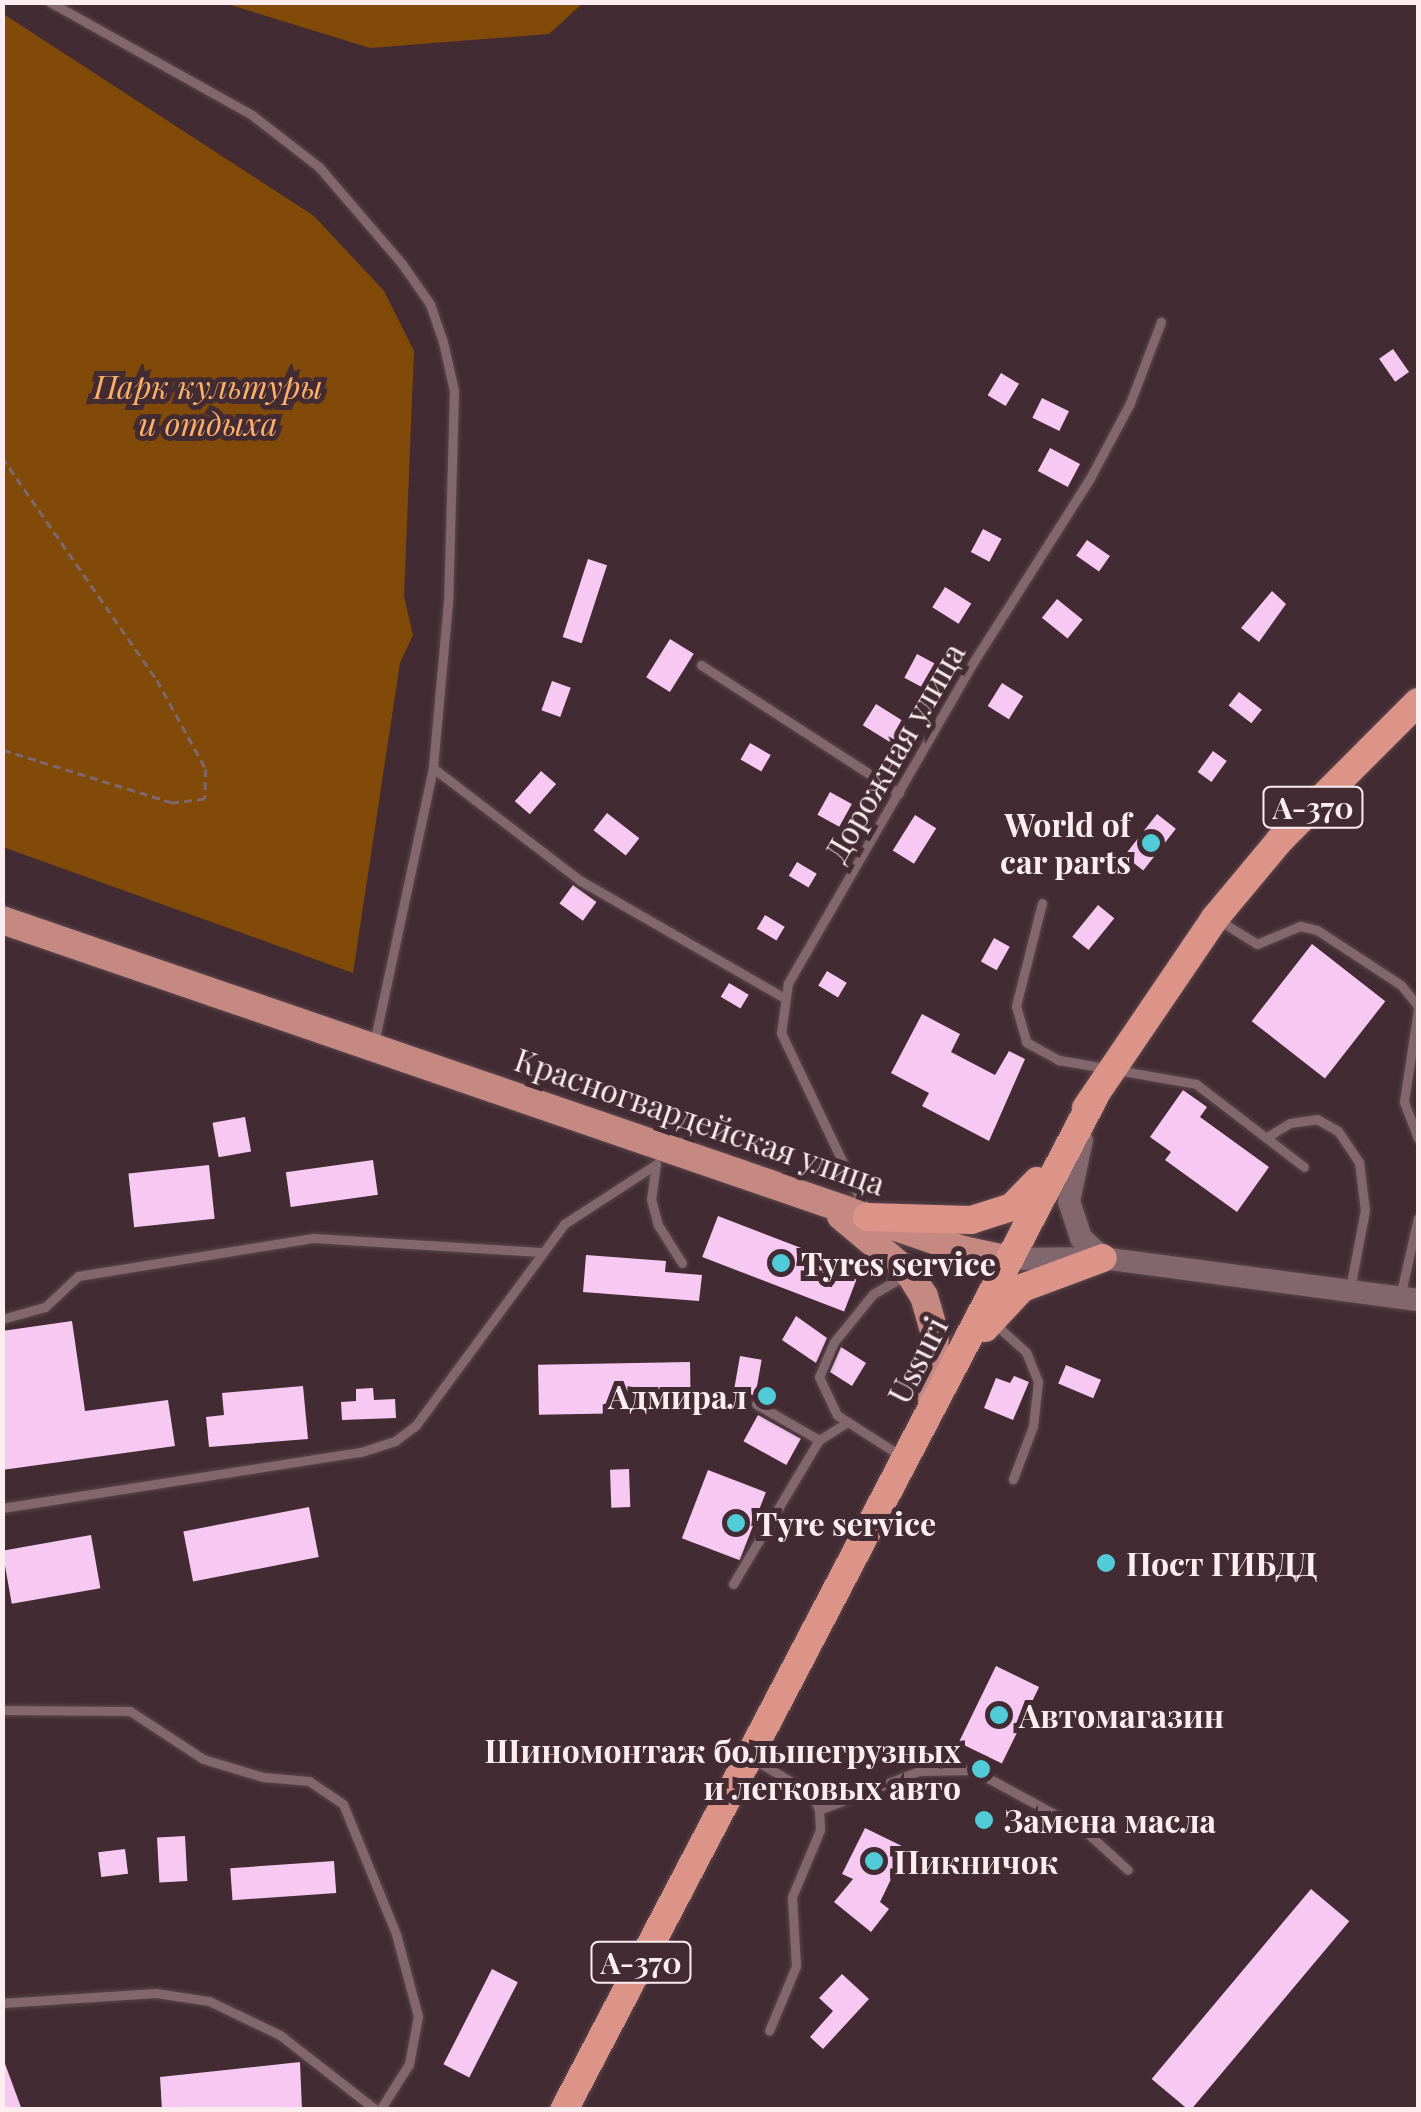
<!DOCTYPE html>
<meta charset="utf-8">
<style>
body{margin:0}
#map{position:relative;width:1421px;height:2112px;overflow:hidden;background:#422b32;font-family:"Playfair Display",serif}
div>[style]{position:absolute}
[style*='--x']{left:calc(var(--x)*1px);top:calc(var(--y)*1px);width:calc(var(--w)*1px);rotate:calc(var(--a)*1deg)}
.green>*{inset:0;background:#814a08}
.building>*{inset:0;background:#f7c8f2;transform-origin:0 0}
.path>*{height:2.5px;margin-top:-1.25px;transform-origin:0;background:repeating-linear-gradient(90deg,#7d686e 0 8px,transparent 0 13px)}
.roads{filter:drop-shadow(0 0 2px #5b474e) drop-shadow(0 0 2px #5b474e)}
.service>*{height:9px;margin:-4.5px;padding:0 4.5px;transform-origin:4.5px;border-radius:4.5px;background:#82676e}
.tertiary>*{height:22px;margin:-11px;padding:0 11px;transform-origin:11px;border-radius:11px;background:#82676e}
.primary>*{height:28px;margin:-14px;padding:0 14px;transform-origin:14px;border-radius:14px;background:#c68982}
.trunk>*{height:28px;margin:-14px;padding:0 14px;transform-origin:14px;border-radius:14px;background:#dc9489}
.dots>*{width:28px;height:28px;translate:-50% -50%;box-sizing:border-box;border:5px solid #422b32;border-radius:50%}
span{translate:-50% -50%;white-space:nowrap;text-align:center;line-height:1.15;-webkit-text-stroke:10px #422b32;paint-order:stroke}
.shield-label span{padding:2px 8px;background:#422b32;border:2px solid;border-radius:8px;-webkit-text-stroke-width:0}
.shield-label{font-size:30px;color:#fdedf1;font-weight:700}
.park-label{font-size:32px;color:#fbaf68;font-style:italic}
.street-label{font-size:32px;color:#fdedf1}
.poi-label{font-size:32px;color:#fdedf1;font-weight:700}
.right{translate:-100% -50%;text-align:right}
.left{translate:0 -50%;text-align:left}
.frame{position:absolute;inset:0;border:5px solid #fdedf1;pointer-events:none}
</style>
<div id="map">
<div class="green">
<i style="clip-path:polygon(224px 3px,583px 3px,549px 34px,370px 48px)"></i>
<i style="clip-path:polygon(2px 13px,314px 216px,384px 291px,414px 351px,404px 596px,413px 635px,400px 663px,353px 973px,3px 847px)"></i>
</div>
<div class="building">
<i style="left:1393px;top:349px;width:28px;height:17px;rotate:55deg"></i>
<i style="left:1001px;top:373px;width:21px;height:26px;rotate:31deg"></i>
<i style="left:1042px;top:398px;width:30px;height:22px;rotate:26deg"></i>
<i style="left:1050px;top:448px;width:34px;height:26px;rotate:28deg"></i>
<i style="left:983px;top:529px;width:21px;height:26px;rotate:28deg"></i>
<i style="left:1087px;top:540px;width:28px;height:19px;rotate:35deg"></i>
<i style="left:588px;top:559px;width:20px;height:82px;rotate:18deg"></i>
<i style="left:945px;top:587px;width:31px;height:24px;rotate:32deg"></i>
<i style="clip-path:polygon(1272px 591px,1286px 604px,1259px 642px,1241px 628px)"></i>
<i style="left:1057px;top:599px;width:33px;height:24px;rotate:39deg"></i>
<i style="left:670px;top:639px;width:28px;height:45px;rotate:32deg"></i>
<i style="left:917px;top:654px;width:27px;height:27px;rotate:28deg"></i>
<i style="left:552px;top:681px;width:20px;height:31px;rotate:20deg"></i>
<i style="left:1002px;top:683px;width:25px;height:27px;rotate:32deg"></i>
<i style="left:1239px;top:692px;width:29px;height:17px;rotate:38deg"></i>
<i style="left:876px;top:704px;width:39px;height:25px;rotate:32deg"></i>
<i style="left:750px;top:743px;width:24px;height:19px;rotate:30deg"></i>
<i style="left:1213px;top:751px;width:17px;height:26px;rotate:36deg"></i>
<i style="left:541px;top:771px;width:20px;height:40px;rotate:41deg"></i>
<i style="left:830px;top:792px;width:25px;height:26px;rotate:29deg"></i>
<i style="left:607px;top:813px;width:41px;height:22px;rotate:38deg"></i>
<i style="left:1157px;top:814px;width:24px;height:53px;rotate:38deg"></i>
<i style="left:915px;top:815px;width:25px;height:42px;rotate:32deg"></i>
<i style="left:797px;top:862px;width:23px;height:16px;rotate:31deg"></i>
<i style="left:573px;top:885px;width:29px;height:23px;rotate:36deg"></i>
<i style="left:1098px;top:905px;width:21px;height:41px;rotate:39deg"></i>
<i style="left:765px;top:915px;width:23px;height:16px;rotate:31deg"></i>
<i style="left:994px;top:938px;width:18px;height:27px;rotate:29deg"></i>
<i style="left:1312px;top:944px;width:93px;height:98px;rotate:38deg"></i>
<i style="left:827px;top:971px;width:23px;height:17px;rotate:31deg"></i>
<i style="left:729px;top:983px;width:23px;height:16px;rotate:31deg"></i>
<i style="clip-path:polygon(922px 1014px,960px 1034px,951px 1052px,995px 1075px,1009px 1051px,1025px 1059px,989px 1141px,922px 1106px,929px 1093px,891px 1073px)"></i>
<i style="clip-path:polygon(1183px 1090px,1207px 1107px,1200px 1117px,1269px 1167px,1237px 1212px,1165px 1160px,1171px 1152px,1150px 1137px)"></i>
<i style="left:245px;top:1117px;width:35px;height:33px;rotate:80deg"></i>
<i style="left:373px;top:1160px;width:35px;height:88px;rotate:82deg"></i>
<i style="left:209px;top:1165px;width:54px;height:81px;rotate:84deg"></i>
<i style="left:718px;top:1216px;width:152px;height:44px;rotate:21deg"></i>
<i style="clip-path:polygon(586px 1255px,666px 1261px,665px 1272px,702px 1275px,699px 1301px,583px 1292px)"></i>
<i style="clip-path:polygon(796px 1316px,827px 1338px,816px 1363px,782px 1340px)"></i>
<i style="clip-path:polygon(72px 1321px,85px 1411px,168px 1400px,175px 1446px,2px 1470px,2px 1331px)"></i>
<i style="clip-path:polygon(841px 1347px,866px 1363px,852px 1386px,830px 1372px)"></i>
<i style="left:740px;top:1356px;width:22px;height:36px;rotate:10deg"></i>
<i style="left:690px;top:1362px;width:50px;height:152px;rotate:89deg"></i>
<i style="left:1066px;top:1365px;width:38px;height:20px;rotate:23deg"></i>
<i style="clip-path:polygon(1014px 1376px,1029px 1382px,1013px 1420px,984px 1408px,996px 1378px,1010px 1383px)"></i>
<i style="clip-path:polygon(303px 1386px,308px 1439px,209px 1447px,206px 1417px,224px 1415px,222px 1393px)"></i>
<i style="clip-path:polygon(373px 1388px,374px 1400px,395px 1399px,396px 1418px,342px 1420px,341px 1402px,356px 1401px,356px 1389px)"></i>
<i style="left:758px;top:1415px;width:49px;height:30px;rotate:29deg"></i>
<i style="left:629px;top:1469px;width:38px;height:19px;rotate:88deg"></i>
<i style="left:708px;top:1470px;width:62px;height:73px;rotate:21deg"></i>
<i style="left:309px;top:1507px;width:51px;height:128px;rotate:79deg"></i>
<i style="left:91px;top:1535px;width:54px;height:90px;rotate:80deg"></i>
<i style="left:996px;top:1666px;width:48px;height:85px;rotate:26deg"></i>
<i style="clip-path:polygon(865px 1828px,906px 1848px,880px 1902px,889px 1909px,871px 1932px,834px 1902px,853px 1879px,842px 1874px)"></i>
<i style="left:185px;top:1836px;width:45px;height:28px;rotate:87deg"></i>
<i style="left:125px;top:1849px;width:25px;height:27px;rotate:83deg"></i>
<i style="left:334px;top:1861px;width:32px;height:104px;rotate:86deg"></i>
<i style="left:1311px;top:1889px;width:50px;height:248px;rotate:40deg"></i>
<i style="left:492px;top:1969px;width:29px;height:107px;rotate:27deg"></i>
<i style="clip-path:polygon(842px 1974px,869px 1999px,823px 2049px,810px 2037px,833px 2011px,819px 1998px)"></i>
<i style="clip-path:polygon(2px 2061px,4px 2061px,22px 2110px,2px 2110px)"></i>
<i style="clip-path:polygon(300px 2062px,302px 2110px,162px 2110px,160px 2077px)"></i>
</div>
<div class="path">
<i style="--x:2;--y:457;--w:272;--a:55.2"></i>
<i style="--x:157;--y:680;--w:102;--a:61.2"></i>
<i style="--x:206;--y:769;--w:30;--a:92"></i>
<i style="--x:205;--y:799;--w:33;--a:173"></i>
<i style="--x:172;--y:803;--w:178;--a:-162.7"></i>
</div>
<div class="roads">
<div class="service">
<i style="--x:50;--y:2;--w:231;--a:29.2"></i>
<i style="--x:252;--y:115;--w:85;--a:37.8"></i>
<i style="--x:319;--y:167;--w:128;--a:49.4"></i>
<i style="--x:402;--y:264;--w:49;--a:55"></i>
<i style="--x:430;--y:304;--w:40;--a:71.1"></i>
<i style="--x:443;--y:342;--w:50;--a:77.3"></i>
<i style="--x:454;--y:391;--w:211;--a:91.6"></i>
<i style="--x:448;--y:602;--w:167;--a:95.2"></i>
<i style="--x:433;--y:768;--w:281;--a:102.1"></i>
<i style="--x:701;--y:665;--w:236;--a:32.9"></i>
<i style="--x:433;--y:768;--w:186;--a:37.4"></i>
<i style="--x:581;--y:881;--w:233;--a:29.9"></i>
<i style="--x:1042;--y:903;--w:106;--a:104.2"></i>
<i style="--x:1016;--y:1006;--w:37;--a:74"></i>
<i style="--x:1026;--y:1042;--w:38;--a:29"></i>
<i style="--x:1059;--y:1060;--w:139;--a:9.9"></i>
<i style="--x:1196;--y:1084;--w:136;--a:37.5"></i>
<i style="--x:1217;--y:919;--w:47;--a:32"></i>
<i style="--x:1257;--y:944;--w:47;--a:-22.7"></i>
<i style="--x:1300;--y:926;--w:17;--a:13"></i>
<i style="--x:1317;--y:930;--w:100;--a:33.2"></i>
<i style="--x:1401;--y:985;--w:27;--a:51"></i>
<i style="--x:1418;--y:1010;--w:93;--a:98.7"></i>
<i style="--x:1404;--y:1102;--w:39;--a:69"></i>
<i style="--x:1270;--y:1135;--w:23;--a:-31"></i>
<i style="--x:1290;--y:1123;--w:27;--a:-8"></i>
<i style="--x:1317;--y:1119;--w:24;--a:30"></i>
<i style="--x:1338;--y:1131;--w:37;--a:56"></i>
<i style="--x:1359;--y:1162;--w:48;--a:82.9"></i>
<i style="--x:1365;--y:1210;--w:80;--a:100.8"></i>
<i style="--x:656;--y:1164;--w:35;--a:98"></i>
<i style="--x:651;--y:1199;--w:27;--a:75"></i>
<i style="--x:658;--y:1225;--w:45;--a:57.7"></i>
<i style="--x:865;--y:1209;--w:195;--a:-115.5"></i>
<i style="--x:781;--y:1033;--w:50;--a:-82"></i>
<i style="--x:788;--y:983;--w:372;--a:-60"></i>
<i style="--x:974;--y:661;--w:217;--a:-57.6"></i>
<i style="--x:1090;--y:478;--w:85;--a:-61.9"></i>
<i style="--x:1130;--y:403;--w:87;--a:-69.1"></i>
<i style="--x:1400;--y:1297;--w:81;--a:-77.2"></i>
<i style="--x:2;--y:1319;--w:45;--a:-15.6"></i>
<i style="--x:45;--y:1307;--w:45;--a:-43.2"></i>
<i style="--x:78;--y:1276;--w:238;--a:-9.2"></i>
<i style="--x:313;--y:1238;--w:228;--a:3.5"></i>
<i style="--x:996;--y:1325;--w:40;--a:42"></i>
<i style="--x:1026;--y:1352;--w:32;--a:68"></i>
<i style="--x:1038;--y:1382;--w:44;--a:96.5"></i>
<i style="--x:1033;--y:1426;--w:57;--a:110.7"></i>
<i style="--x:756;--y:1404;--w:73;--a:29.7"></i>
<i style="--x:901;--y:1456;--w:76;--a:-147.4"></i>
<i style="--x:837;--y:1415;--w:42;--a:-115.3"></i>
<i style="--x:819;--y:1377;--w:38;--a:-67"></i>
<i style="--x:834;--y:1342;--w:62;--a:-50.9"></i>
<i style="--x:873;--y:1294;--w:34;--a:-30"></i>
<i style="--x:2;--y:1508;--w:363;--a:-8.9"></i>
<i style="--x:361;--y:1452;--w:36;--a:-18"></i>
<i style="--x:395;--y:1441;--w:26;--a:-37"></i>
<i style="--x:416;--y:1425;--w:250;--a:-53.6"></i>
<i style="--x:564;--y:1224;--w:108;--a:-33"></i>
<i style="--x:733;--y:1584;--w:168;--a:-59.2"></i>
<i style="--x:819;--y:1440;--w:32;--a:-32"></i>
<i style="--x:2;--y:1710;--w:128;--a:0.4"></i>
<i style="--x:130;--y:1711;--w:87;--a:33.3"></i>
<i style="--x:203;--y:1759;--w:63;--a:16.7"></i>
<i style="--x:263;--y:1777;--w:46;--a:5"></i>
<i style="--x:309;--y:1781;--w:41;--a:34.1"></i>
<i style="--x:343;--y:1804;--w:140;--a:67.8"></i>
<i style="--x:396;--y:1934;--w:85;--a:75"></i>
<i style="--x:418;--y:2016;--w:49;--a:100.6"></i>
<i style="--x:409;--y:2064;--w:54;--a:122.2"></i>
<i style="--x:753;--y:1759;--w:69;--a:30.7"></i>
<i style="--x:812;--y:1794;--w:17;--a:66"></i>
<i style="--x:819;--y:1810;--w:20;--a:87"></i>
<i style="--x:820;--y:1830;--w:73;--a:112.7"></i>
<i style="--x:792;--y:1897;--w:69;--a:86.7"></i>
<i style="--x:796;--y:1966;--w:70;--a:112.6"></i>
<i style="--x:819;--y:1810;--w:107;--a:-21.3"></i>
<i style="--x:919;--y:1771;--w:54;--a:-1.1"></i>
<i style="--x:973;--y:1770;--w:126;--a:28.4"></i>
<i style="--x:1084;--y:1830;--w:59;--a:42.3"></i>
<i style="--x:2;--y:2003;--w:154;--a:-3.7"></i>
<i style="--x:156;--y:1993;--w:54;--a:8.6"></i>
<i style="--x:209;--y:2001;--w:79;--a:25.6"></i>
<i style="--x:280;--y:2035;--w:122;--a:38"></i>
</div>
<div class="tertiary">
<i style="--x:1082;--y:1140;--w:62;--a:102"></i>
<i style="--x:1069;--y:1201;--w:39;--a:72"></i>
<i style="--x:1081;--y:1238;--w:30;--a:42"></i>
<i style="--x:1005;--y:1259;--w:98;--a:-0.6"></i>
<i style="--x:1103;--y:1258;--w:318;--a:7.6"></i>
</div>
<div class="primary">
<i style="--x:2;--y:920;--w:1016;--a:18.95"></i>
<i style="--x:963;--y:1250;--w:43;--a:12.1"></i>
<i style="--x:841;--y:1216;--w:90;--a:40"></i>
<i style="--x:910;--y:1274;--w:26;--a:58"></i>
<i style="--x:924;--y:1296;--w:40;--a:74"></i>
<i style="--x:935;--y:1334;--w:70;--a:92.5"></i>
</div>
<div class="trunk">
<i style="--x:1086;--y:1108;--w:230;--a:-55.8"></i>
<i style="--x:1215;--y:918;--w:102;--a:-50.2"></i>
<i style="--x:1280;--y:840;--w:195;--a:-45"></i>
<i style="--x:867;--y:1217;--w:104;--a:1.7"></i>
<i style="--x:971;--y:1220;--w:43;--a:-17.6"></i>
<i style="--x:1012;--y:1207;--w:36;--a:-46"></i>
<i style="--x:985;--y:1328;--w:54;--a:-47.2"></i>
<i style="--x:1022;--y:1288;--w:86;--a:-20.3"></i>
<i style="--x:564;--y:2110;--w:1145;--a:-62.36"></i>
</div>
</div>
<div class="dots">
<i style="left:1151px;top:843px;background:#52cbd8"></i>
<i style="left:781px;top:1263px;background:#52cbd8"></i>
<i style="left:767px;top:1396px;background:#52cbd8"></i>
<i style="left:736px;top:1523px;background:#52cbd8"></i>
<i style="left:1106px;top:1563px;background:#52cbd8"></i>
<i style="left:999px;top:1715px;background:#52cbd8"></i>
<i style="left:981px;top:1769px;background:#52cbd8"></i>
<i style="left:984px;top:1820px;background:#52cbd8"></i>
<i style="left:874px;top:1861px;background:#52cbd8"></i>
</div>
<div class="shield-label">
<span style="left:1313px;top:807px">А-370</span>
<span style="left:641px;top:1962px">А-370</span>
</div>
<div class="park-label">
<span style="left:208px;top:405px">Парк культуры<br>и отдыха</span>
</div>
<div class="street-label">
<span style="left:894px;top:752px;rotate:-60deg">Дорожная улица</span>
<span style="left:700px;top:1121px;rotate:19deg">Красногвардейская улица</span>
<span style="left:917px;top:1360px;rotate:-63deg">Ussuri</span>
</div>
<div class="poi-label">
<span class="right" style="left:1131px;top:843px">World of<br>car parts</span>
<span class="left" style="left:801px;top:1263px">Tyres service</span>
<span class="right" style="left:747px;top:1396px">Адмирал</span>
<span class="left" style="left:756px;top:1523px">Tyre service</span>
<span class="left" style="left:1126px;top:1563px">Пост ГИБДД</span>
<span class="left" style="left:1019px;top:1715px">Автомагазин</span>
<span class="right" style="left:961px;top:1769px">Шиномонтаж большегрузных<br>и легковых авто</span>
<span class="left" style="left:1004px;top:1820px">Замена масла</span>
<span class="left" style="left:894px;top:1861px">Пикничок</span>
</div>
<div class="frame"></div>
</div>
